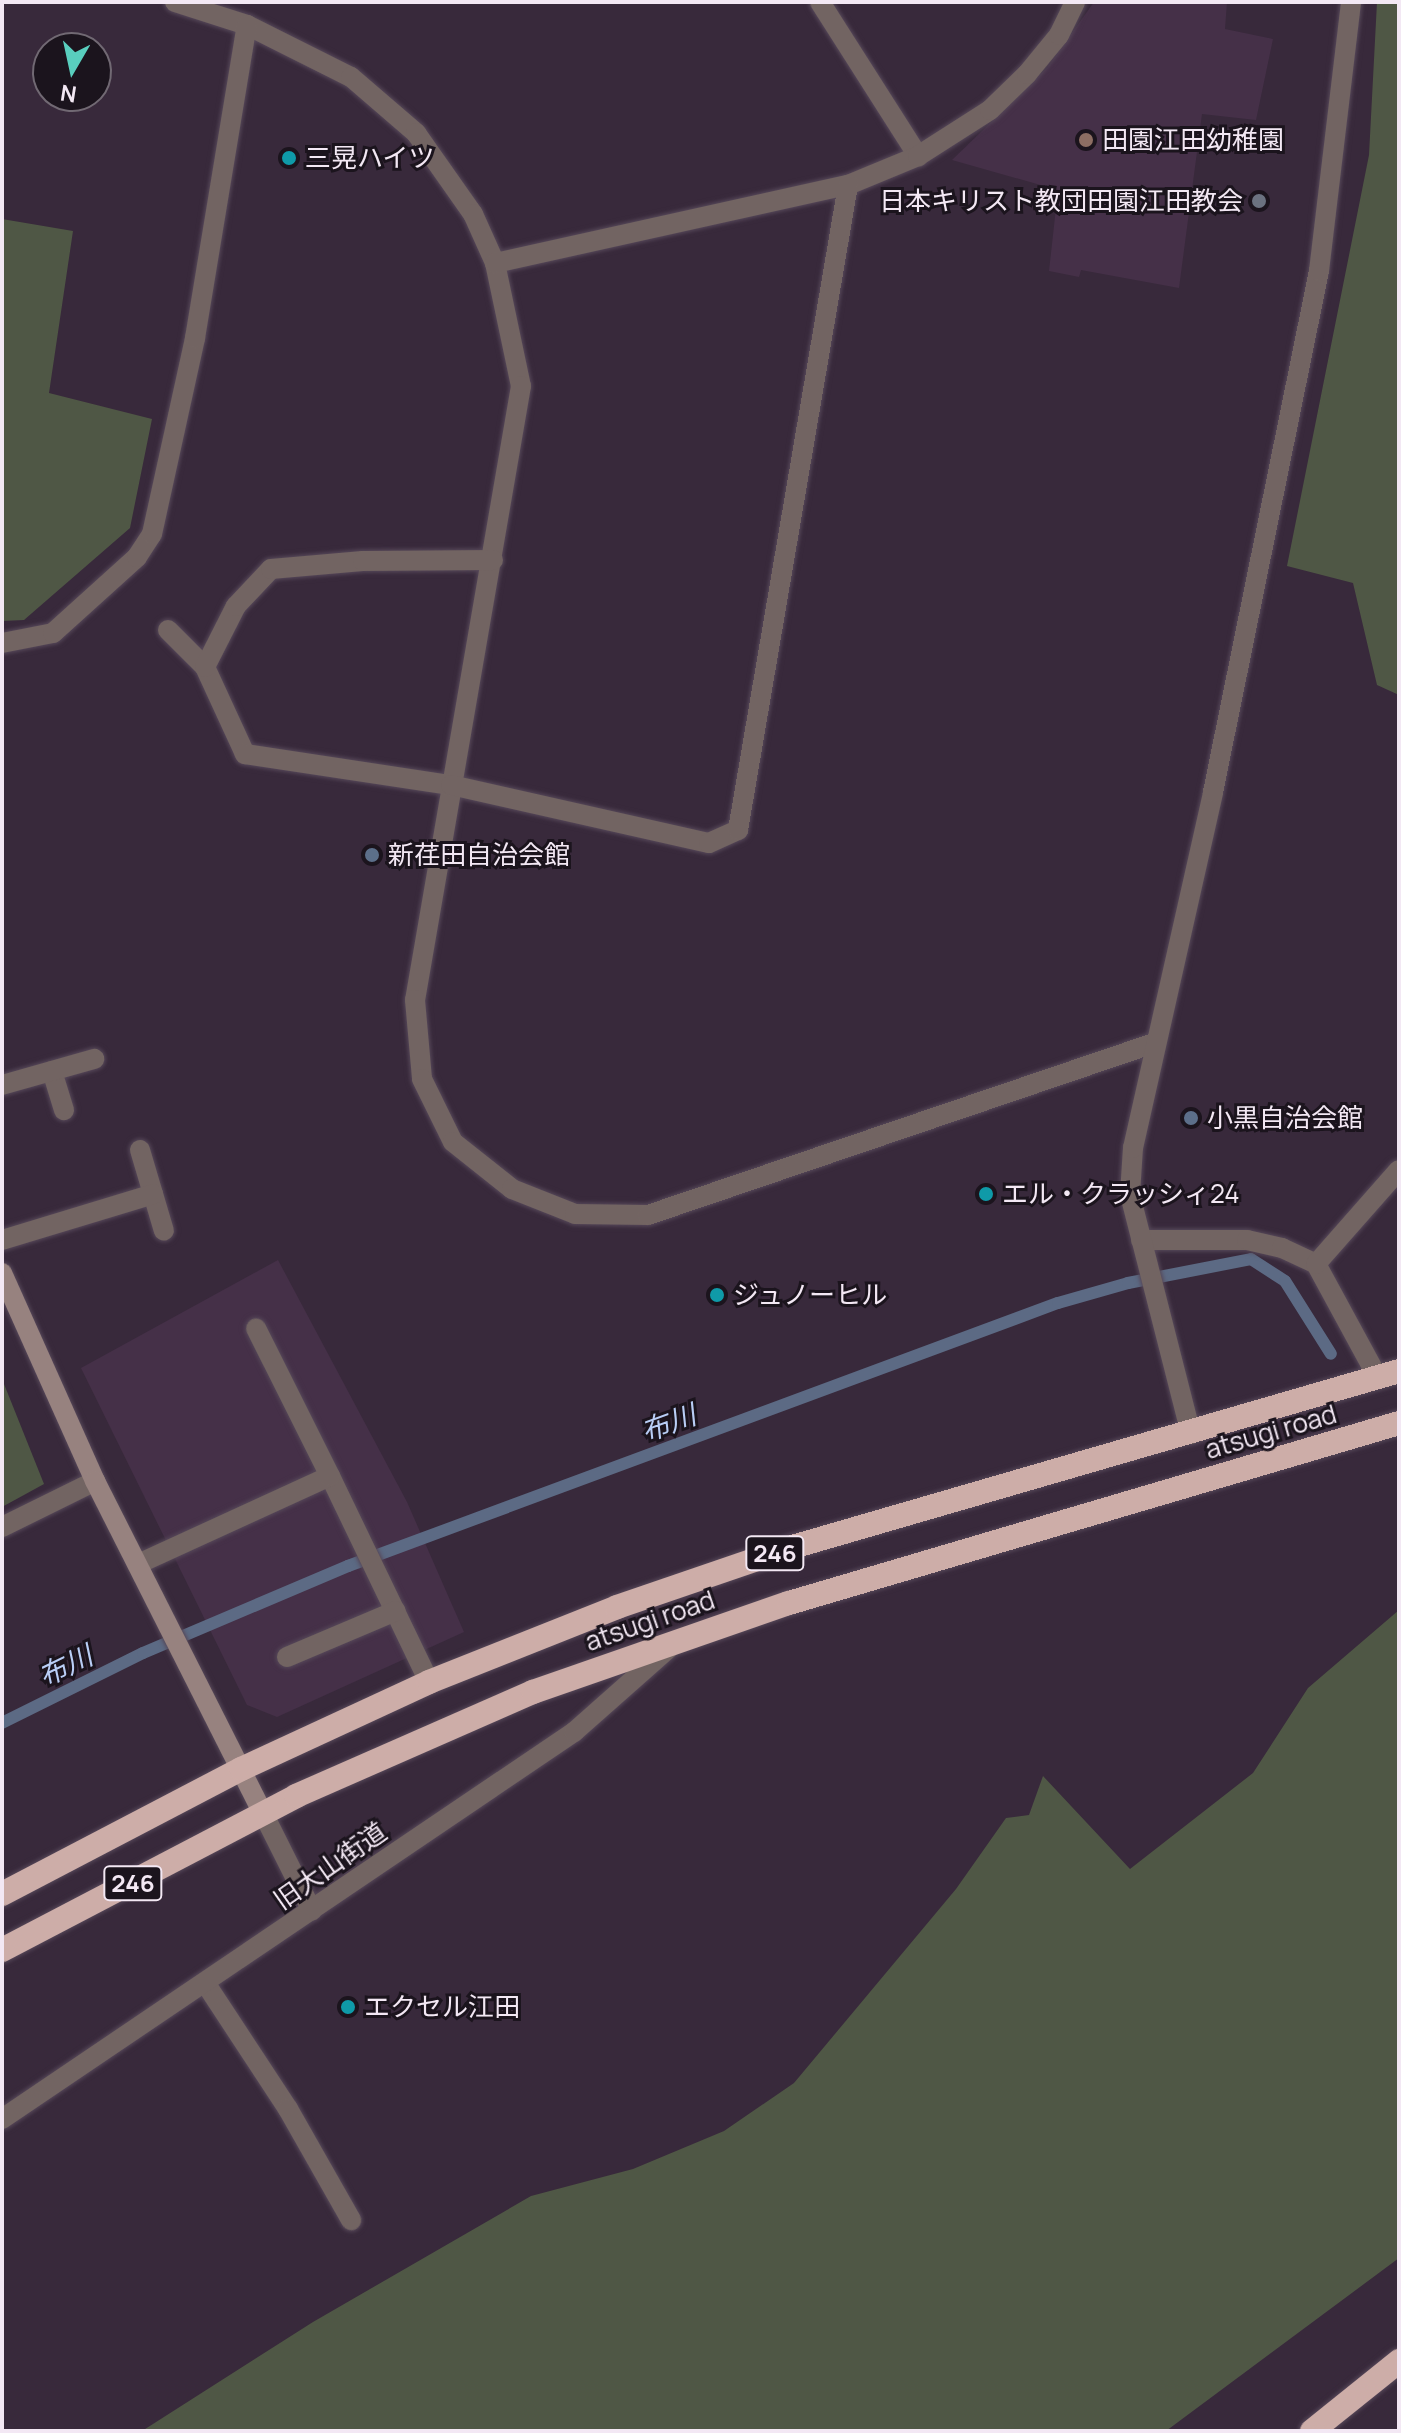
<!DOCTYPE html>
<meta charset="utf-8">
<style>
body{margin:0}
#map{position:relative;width:1401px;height:2433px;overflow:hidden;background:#38293b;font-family:Manrope,"Noto Sans JP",sans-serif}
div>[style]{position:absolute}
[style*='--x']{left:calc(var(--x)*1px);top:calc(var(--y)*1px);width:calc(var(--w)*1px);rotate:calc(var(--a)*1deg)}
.built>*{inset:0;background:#453048}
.green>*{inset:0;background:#4f5745}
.stream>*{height:12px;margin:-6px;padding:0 6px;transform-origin:6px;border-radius:6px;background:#5c6a84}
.roads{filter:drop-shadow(0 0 2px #564859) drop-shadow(0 0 2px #564859)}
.lane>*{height:20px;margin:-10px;padding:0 10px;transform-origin:10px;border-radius:10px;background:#726462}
.street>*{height:20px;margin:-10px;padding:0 10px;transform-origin:10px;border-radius:10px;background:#726462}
.secondary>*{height:20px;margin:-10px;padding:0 10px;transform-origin:10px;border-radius:10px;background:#97827f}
.highway>*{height:24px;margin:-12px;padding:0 12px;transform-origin:12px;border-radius:12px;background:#cdada8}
.dots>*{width:22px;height:22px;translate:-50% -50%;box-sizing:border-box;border:4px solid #1b141d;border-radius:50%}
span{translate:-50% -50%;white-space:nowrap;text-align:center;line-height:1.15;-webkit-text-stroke:6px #1b141d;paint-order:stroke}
.shield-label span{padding:2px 6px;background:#1b141d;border:2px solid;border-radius:6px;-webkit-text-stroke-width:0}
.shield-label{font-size:24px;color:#f3e8f4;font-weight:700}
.poi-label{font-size:26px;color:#f3e8f4}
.left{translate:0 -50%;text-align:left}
.right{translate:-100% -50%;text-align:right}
.street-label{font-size:26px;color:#f3e8f4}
.water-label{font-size:28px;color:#b9cef6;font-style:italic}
.frame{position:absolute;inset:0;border:4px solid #f3e8f4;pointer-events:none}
.north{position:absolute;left:32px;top:32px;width:80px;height:80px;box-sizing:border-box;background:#1b141d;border:2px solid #716973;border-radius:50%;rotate:189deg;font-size:22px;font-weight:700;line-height:32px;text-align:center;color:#f3e8f4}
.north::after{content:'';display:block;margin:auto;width:28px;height:36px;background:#59cebe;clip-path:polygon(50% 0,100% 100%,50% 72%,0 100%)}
</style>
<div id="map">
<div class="built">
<i style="clip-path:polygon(1094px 2px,1227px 2px,1225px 29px,1273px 39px,1256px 120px,1202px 114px,1179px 288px,1081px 270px,1079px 277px,1049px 271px,1058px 190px,952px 160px,1047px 68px)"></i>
<i style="clip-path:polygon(278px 1260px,407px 1502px,464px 1632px,277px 1717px,247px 1705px,81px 1368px)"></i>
</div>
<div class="green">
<i style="clip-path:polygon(1377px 2px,1399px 2px,1399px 695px,1377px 685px,1353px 583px,1287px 566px,1369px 155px)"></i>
<i style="clip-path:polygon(2px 219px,73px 231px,49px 393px,152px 419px,130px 528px,24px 620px,2px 621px)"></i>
<i style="clip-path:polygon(2px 1379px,44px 1484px,2px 1507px)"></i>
<i style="clip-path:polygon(1399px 1610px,1399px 2258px,1166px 2431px,142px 2431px,313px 2322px,531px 2196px,633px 2169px,724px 2131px,794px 2083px,956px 1889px,1006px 1818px,1029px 1815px,1043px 1776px,1130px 1869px,1253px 1773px,1308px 1688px)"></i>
</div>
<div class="stream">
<i style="--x:2;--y:1723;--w:157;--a:-26.4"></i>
<i style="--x:143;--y:1653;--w:223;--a:-23"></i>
<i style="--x:348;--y:1566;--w:757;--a:-20.33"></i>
<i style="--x:1058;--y:1303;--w:73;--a:-15.9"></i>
<i style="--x:1128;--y:1283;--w:125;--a:-11"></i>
<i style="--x:1251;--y:1259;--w:40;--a:32.9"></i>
<i style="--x:1285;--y:1281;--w:86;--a:57.8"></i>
</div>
<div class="roads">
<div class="lane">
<i style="--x:330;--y:1476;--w:229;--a:64.3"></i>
<i style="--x:138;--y:1564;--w:211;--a:-24.6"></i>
<i style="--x:330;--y:1476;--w:165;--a:-116.6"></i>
<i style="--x:287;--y:1657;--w:118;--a:-22.9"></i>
<i style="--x:206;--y:1984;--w:149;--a:56.7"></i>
<i style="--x:288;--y:2109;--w:128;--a:60.4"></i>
</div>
<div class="street">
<i style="--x:175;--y:2;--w:76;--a:17.7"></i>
<i style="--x:247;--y:25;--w:116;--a:26.6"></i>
<i style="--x:351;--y:77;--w:86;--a:40.7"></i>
<i style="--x:416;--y:133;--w:99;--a:54.9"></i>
<i style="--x:473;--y:214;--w:54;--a:65.8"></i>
<i style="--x:495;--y:263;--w:126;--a:78.1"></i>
<i style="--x:521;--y:386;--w:623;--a:99.79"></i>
<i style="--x:415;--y:1000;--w:79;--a:84.9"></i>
<i style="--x:422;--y:1079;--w:70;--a:63.8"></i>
<i style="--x:453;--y:1142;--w:75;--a:38.5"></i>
<i style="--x:512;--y:1189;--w:68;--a:21.6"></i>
<i style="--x:575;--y:1214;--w:73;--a:0.8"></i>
<i style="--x:648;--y:1215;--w:534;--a:-18.77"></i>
<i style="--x:820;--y:2;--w:183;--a:57.5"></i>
<i style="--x:495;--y:263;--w:362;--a:-12.5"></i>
<i style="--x:848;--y:185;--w:76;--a:-22.5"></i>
<i style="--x:918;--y:156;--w:85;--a:-32.6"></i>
<i style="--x:990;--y:110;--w:52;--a:-44.2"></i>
<i style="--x:1027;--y:74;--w:50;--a:-50.6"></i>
<i style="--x:1059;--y:35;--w:37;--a:-64"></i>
<i style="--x:168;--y:630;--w:52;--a:45"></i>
<i style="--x:205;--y:667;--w:96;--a:65.3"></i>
<i style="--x:245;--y:754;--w:208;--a:8.6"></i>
<i style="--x:451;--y:785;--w:264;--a:12.7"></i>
<i style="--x:709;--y:843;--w:32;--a:-24"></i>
<i style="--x:738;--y:830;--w:654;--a:-80.32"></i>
<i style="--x:2;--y:643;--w:52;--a:-11.1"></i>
<i style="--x:53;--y:633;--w:113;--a:-42.1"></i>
<i style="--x:137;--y:557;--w:27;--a:-57"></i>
<i style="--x:152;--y:534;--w:201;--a:-77.6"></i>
<i style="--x:195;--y:338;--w:317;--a:-80.6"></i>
<i style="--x:205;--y:667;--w:68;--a:-63.1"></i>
<i style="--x:236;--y:606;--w:51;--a:-46.6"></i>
<i style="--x:271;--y:569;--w:92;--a:-5"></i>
<i style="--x:363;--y:561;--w:130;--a:-0.4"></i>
<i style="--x:52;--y:1071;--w:41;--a:72.9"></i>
<i style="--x:2;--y:1085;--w:96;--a:-15.8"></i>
<i style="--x:140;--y:1150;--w:84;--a:73.5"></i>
<i style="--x:2;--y:1240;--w:158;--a:-16.9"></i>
<i style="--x:1141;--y:1240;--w:106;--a:0"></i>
<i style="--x:1247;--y:1240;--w:36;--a:13"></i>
<i style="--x:1282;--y:1248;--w:38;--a:25"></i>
<i style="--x:1378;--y:1378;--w:130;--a:-118.5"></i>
<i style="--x:1316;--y:1264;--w:125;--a:-48.6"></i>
<i style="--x:1191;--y:1434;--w:248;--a:-104.3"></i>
<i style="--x:1130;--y:1194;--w:46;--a:-86.3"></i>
<i style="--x:1133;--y:1148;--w:365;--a:-77.3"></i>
<i style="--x:1213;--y:792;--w:532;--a:-78.5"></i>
<i style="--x:1319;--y:271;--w:271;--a:-83.2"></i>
<i style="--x:2;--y:1527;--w:104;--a:-26.3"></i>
<i style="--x:264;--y:1815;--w:107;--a:63.4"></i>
<i style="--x:2;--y:2119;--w:691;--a:-34.08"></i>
<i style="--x:574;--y:1732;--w:128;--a:-41.5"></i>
</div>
<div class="secondary">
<i style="--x:2;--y:1273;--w:228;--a:65.9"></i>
<i style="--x:95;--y:1481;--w:374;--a:63.2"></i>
</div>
<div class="highway">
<i style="--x:2;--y:1894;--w:270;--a:-27.6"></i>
<i style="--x:241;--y:1769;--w:207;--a:-24.8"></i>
<i style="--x:429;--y:1682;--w:202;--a:-21.7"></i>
<i style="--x:617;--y:1607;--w:182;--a:-18.9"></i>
<i style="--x:789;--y:1548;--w:635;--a:-16.18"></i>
<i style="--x:2;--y:1950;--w:332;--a:-27.6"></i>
<i style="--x:296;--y:1796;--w:259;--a:-23.7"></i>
<i style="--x:533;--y:1692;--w:271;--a:-19.2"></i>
<i style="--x:789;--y:1603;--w:636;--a:-16.44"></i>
<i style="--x:1312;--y:2431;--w:112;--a:-38.8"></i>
</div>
</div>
<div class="dots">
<i style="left:1086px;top:140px;background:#8d6e63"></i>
<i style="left:289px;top:158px;background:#0f9aa8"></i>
<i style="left:1259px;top:201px;background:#6b7280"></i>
<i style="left:372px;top:855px;background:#5c6f8a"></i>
<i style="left:1191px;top:1118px;background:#5c6f8a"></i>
<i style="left:986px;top:1194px;background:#0f9aa8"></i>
<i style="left:717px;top:1295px;background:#0f9aa8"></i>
<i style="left:348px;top:2007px;background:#0f9aa8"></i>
</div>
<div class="shield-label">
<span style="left:775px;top:1553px">246</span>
<span style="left:133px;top:1883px">246</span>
</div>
<div class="poi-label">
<span class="left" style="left:1102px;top:140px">田園江田幼稚園</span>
<span class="left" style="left:305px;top:158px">三晃ハイツ</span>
<span class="right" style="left:1243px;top:201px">日本キリスト教団田園江田教会</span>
<span class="left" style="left:388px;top:855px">新荏田自治会館</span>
<span class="left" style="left:1207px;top:1118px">小黒自治会館</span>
<span class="left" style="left:1002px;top:1194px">エル・クラッシィ24</span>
<span class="left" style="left:733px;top:1295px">ジュノーヒル</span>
<span class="left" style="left:364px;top:2007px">エクセル江田</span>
</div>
<div class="street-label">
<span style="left:1271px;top:1432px;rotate:-16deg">atsugi road</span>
<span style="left:650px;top:1621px;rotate:-19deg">atsugi road</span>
<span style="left:330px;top:1866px;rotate:-35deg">旧大山街道</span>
</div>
<div class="water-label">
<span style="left:668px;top:1422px;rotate:-20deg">布川</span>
<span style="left:65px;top:1665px;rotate:-26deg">布川</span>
</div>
<div class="frame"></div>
<div class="north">N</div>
</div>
